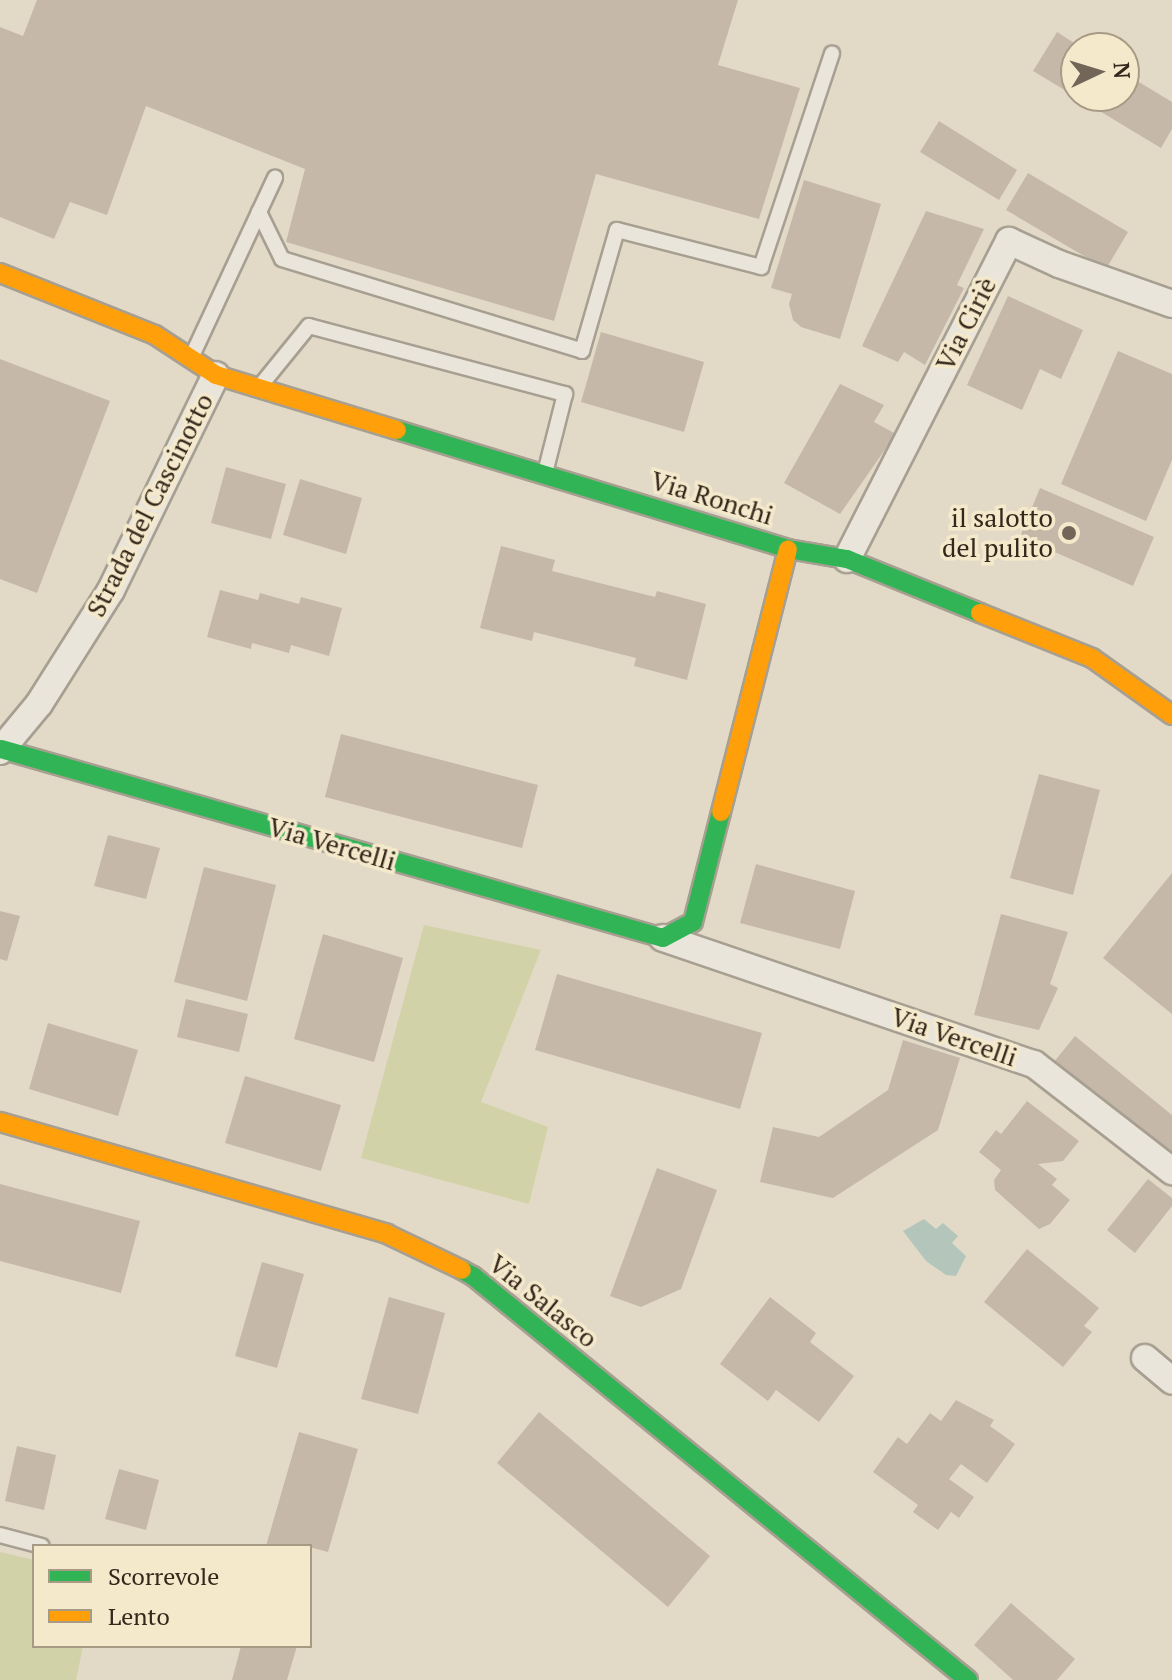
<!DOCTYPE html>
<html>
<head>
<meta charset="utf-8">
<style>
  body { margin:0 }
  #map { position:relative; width:1172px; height:1680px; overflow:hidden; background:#e2dac7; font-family:"PT Serif",serif }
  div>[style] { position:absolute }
  .green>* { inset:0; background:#d2d2a9 }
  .water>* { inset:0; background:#b4c6bb }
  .building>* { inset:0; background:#c6b8a8 }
  .roads { filter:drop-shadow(2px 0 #a79f91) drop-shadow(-2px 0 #a79f91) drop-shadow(0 2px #a79f91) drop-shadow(0 -2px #a79f91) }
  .lane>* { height:14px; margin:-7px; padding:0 7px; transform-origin:7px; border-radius:7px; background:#eae5da }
  .street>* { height:26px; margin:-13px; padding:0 13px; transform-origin:13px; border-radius:13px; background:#eae5da }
  .fast>* { height:18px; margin:-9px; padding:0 9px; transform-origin:9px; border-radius:9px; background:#30b455 }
  .slow>* { height:18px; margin:-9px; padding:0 9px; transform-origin:9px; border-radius:9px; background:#ff9f0a }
  .dots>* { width:22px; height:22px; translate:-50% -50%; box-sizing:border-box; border:4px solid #f5e9cc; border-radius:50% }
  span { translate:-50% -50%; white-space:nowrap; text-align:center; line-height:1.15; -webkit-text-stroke:7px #f5e9cc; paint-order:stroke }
  .street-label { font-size:26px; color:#34271b }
  .poi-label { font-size:26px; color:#34271b }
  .right { translate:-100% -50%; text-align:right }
  .legend { position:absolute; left:32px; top:1544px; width:280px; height:104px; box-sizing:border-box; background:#f5e9cc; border:2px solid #a89b85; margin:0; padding:10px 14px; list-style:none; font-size:24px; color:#34271b }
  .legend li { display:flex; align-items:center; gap:16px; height:40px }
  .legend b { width:40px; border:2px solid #a89b85 }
  .north { position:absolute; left:1060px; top:32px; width:80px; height:80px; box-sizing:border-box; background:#f5e9cc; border:2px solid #a89b85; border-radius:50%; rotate:86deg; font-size:22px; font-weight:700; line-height:32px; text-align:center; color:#34271b }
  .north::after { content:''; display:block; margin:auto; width:28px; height:36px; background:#716657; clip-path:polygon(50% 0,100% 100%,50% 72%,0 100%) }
</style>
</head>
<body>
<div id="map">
  <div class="green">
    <div style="clip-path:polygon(424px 925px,541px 950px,481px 1102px,548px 1127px,529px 1204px,361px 1158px)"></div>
    <div style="clip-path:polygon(0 1552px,34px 1560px,34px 1646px,83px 1646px,76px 1680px,0 1680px)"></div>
  </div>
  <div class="water">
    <div style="clip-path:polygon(924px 1219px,936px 1229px,943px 1223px,958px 1236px,952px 1243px,966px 1256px,956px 1276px,946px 1275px,926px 1261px,903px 1231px)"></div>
  </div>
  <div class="building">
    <div style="clip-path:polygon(37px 0,738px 0,718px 65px,800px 88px,759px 219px,596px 174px,554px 321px,286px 242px,305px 169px,146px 106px,107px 215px,70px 202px,54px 239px,0 217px,0 27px,23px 36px)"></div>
    <div style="clip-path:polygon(1057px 32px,1082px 48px,1076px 48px,1076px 96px,1124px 96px,1124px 73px,1172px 102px,1172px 129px,1161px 148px,1033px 71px)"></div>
    <div style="clip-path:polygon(939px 121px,1017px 170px,999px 200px,920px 152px)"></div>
    <div style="clip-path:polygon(1028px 173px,1128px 232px,1106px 269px,1006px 210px)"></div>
    <div style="clip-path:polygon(804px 180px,881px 204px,840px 339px,801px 327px,793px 320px,789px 304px,792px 294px,771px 288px)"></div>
    <div style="clip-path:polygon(926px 211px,984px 229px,957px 285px,964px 288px,925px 365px,904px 352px,898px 362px,862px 346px)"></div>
    <div style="clip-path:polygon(1008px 296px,1083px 330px,1061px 379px,1040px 369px,1022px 410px,967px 385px)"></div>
    <div style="clip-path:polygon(601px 332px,704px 362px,684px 432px,581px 402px)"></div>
    <div style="clip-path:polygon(1118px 351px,1172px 374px,1172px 460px,1146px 521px,1061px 484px)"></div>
    <div style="clip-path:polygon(0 359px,110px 401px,37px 593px,0 579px)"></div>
    <div style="clip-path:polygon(840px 384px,884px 405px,874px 422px,896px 434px,840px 514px,784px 483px)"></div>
    <div style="clip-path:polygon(226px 467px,286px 484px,271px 539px,211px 523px)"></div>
    <div style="clip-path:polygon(300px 479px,362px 498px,346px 554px,283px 535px)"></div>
    <div style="clip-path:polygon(1040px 488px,1154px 537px,1133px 586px,1020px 537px)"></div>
    <div style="clip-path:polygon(501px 546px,555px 560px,552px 571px,655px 597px,657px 591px,706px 604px,687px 680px,634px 666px,636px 658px,534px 632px,532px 641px,480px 628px)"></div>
    <div style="clip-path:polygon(220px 590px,258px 600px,260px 593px,299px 604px,301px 597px,342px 608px,329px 656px,291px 645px,289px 653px,252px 643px,251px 649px,207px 637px)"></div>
    <div style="clip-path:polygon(341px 734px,538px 785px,522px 848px,325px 797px)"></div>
    <div style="clip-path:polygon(1039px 774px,1100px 790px,1073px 895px,1010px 878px)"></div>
    <div style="clip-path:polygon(108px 835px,160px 848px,146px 899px,94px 886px)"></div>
    <div style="clip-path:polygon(756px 864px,855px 891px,840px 949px,740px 923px)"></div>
    <div style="clip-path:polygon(204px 867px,276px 885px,247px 1001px,174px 982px)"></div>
    <div style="clip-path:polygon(1172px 873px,1172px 1014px,1103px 958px)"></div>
    <div style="clip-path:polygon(0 911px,20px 916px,7px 961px,0 959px)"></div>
    <div style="clip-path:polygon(1001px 914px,1068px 932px,1050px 984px,1058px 988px,1039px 1030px,974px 1015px)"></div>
    <div style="clip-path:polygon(323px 934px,403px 958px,374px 1062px,294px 1039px)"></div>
    <div style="clip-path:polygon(557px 974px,762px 1033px,740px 1109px,535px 1050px)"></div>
    <div style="clip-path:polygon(186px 999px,248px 1014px,239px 1052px,177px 1037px)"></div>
    <div style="clip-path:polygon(48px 1023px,138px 1050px,118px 1116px,29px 1089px)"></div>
    <div style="clip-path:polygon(1075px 1036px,1172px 1115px,1172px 1169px,1049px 1068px)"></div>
    <div style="clip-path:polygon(903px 1040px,960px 1058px,938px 1130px,833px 1198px,760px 1182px,773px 1127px,819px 1137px,888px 1090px)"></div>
    <div style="clip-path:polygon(245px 1076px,341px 1105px,321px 1171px,225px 1143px)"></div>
    <div style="clip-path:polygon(1027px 1101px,1079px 1141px,1063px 1161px,1038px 1164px,1057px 1179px,1052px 1185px,1070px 1200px,1050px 1224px,1039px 1229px,995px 1190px,994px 1180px,1001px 1170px,979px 1152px,996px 1130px,1001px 1134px)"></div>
    <div style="clip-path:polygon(657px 1168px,717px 1190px,681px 1289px,641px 1307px,610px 1296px)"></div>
    <div style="clip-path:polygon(1148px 1179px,1172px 1198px,1172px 1206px,1135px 1253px,1107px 1230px)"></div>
    <div style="clip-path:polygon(0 1184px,140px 1221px,121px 1293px,0 1261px)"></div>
    <div style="clip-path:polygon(1027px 1249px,1099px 1308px,1084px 1326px,1092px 1332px,1063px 1367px,984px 1302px)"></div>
    <div style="clip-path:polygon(262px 1262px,304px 1274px,277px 1368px,235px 1356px)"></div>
    <div style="clip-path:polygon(389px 1297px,445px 1313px,418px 1414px,361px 1399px)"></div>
    <div style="clip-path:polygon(770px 1297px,816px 1333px,810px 1342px,854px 1376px,819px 1422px,776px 1390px,768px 1401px,720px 1364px)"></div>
    <div style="clip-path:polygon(956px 1400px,994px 1420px,990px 1426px,1015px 1444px,987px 1483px,961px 1464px,949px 1479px,974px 1497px,959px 1518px,951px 1512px,938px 1530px,913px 1512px,918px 1505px,873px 1472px,898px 1437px,907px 1444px,930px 1413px,941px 1421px)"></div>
    <div style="clip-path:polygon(539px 1412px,710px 1556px,668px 1607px,497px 1463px)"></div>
    <div style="clip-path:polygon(299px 1432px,358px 1449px,328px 1552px,298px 1544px,266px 1546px)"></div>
    <div style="clip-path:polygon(17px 1446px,56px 1455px,44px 1510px,5px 1501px)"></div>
    <div style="clip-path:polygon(119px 1469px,159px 1480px,146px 1530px,105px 1519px)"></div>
    <div style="clip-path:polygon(1011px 1603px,1075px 1659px,1057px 1680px,1013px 1680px,974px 1645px)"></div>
    <div style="clip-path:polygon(241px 1646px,297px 1646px,287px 1680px,232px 1680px)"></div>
  </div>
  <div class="roads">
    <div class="lane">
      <div style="left:259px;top:212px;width:52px;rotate:63.9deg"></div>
      <div style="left:282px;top:259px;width:314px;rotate:17deg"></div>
      <div style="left:582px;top:351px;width:126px;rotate:-73.9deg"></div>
      <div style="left:617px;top:230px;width:149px;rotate:14.4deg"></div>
      <div style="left:761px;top:267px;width:225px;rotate:-71.6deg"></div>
      <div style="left:191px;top:358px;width:199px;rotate:-65deg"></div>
      <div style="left:261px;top:385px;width:76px;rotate:-50.9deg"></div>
      <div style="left:309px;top:326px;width:265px;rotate:14.9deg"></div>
      <div style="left:565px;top:394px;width:81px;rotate:104.2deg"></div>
      <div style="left:0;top:1535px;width:43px;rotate:14.7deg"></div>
    </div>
    <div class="street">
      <div style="left:847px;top:559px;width:357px;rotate:-63deg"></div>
      <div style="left:1009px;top:241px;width:55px;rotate:24.7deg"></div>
      <div style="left:1059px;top:264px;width:120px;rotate:19.5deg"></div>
      <div style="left:0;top:751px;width:61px;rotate:-50.3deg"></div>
      <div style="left:39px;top:704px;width:135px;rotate:-57.7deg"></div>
      <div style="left:111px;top:590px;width:239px;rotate:-64deg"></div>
      <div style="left:663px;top:938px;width:392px;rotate:18.8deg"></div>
      <div style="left:1034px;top:1064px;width:175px;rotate:37.8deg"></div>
      <div style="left:1145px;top:1358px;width:35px;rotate:40deg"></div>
    </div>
    <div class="fast">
      <div style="left:397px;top:430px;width:409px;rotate:16.9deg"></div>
      <div style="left:788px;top:549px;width:60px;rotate:9.6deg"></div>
      <div style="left:847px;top:559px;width:144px;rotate:22.1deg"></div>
      <div style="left:1px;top:749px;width:688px;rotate:15.93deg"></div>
      <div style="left:663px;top:938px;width:34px;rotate:-28deg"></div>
      <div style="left:693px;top:922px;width:114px;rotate:-75.7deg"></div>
      <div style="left:462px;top:1270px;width:13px;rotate:29deg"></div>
      <div style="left:473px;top:1276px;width:639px;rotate:39.22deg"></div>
    </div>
    <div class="slow">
      <div style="left:0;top:273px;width:167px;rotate:21.8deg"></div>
      <div style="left:155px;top:335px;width:73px;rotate:33.3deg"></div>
      <div style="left:216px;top:375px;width:189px;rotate:16.9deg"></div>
      <div style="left:980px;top:613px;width:121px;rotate:21.9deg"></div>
      <div style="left:1092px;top:658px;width:98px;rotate:35.5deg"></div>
      <div style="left:721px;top:812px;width:271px;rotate:-75.7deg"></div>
      <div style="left:0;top:1122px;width:403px;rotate:16.1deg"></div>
      <div style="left:387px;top:1234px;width:83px;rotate:25.6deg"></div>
    </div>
  </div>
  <div class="dots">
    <div style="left:1069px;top:533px;background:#716657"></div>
  </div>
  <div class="street-label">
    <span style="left:966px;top:324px;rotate:-63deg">Via Ciriè</span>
    <span style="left:712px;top:498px;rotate:17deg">Via Ronchi</span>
    <span style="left:150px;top:505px;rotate:-63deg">Strada del Cascinotto</span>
    <span style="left:332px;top:844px;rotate:16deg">Via Vercelli</span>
    <span style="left:954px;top:1037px;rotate:19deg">Via Vercelli</span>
    <span style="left:543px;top:1301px;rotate:39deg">Via Salasco</span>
  </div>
  <div class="poi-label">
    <span class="right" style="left:1053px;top:533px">il salotto<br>del pulito</span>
  </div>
  <ul class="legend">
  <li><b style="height:10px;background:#30b455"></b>Scorrevole</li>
  <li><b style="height:10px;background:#ff9f0a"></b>Lento</li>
  </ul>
  <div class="north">N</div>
</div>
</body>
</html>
